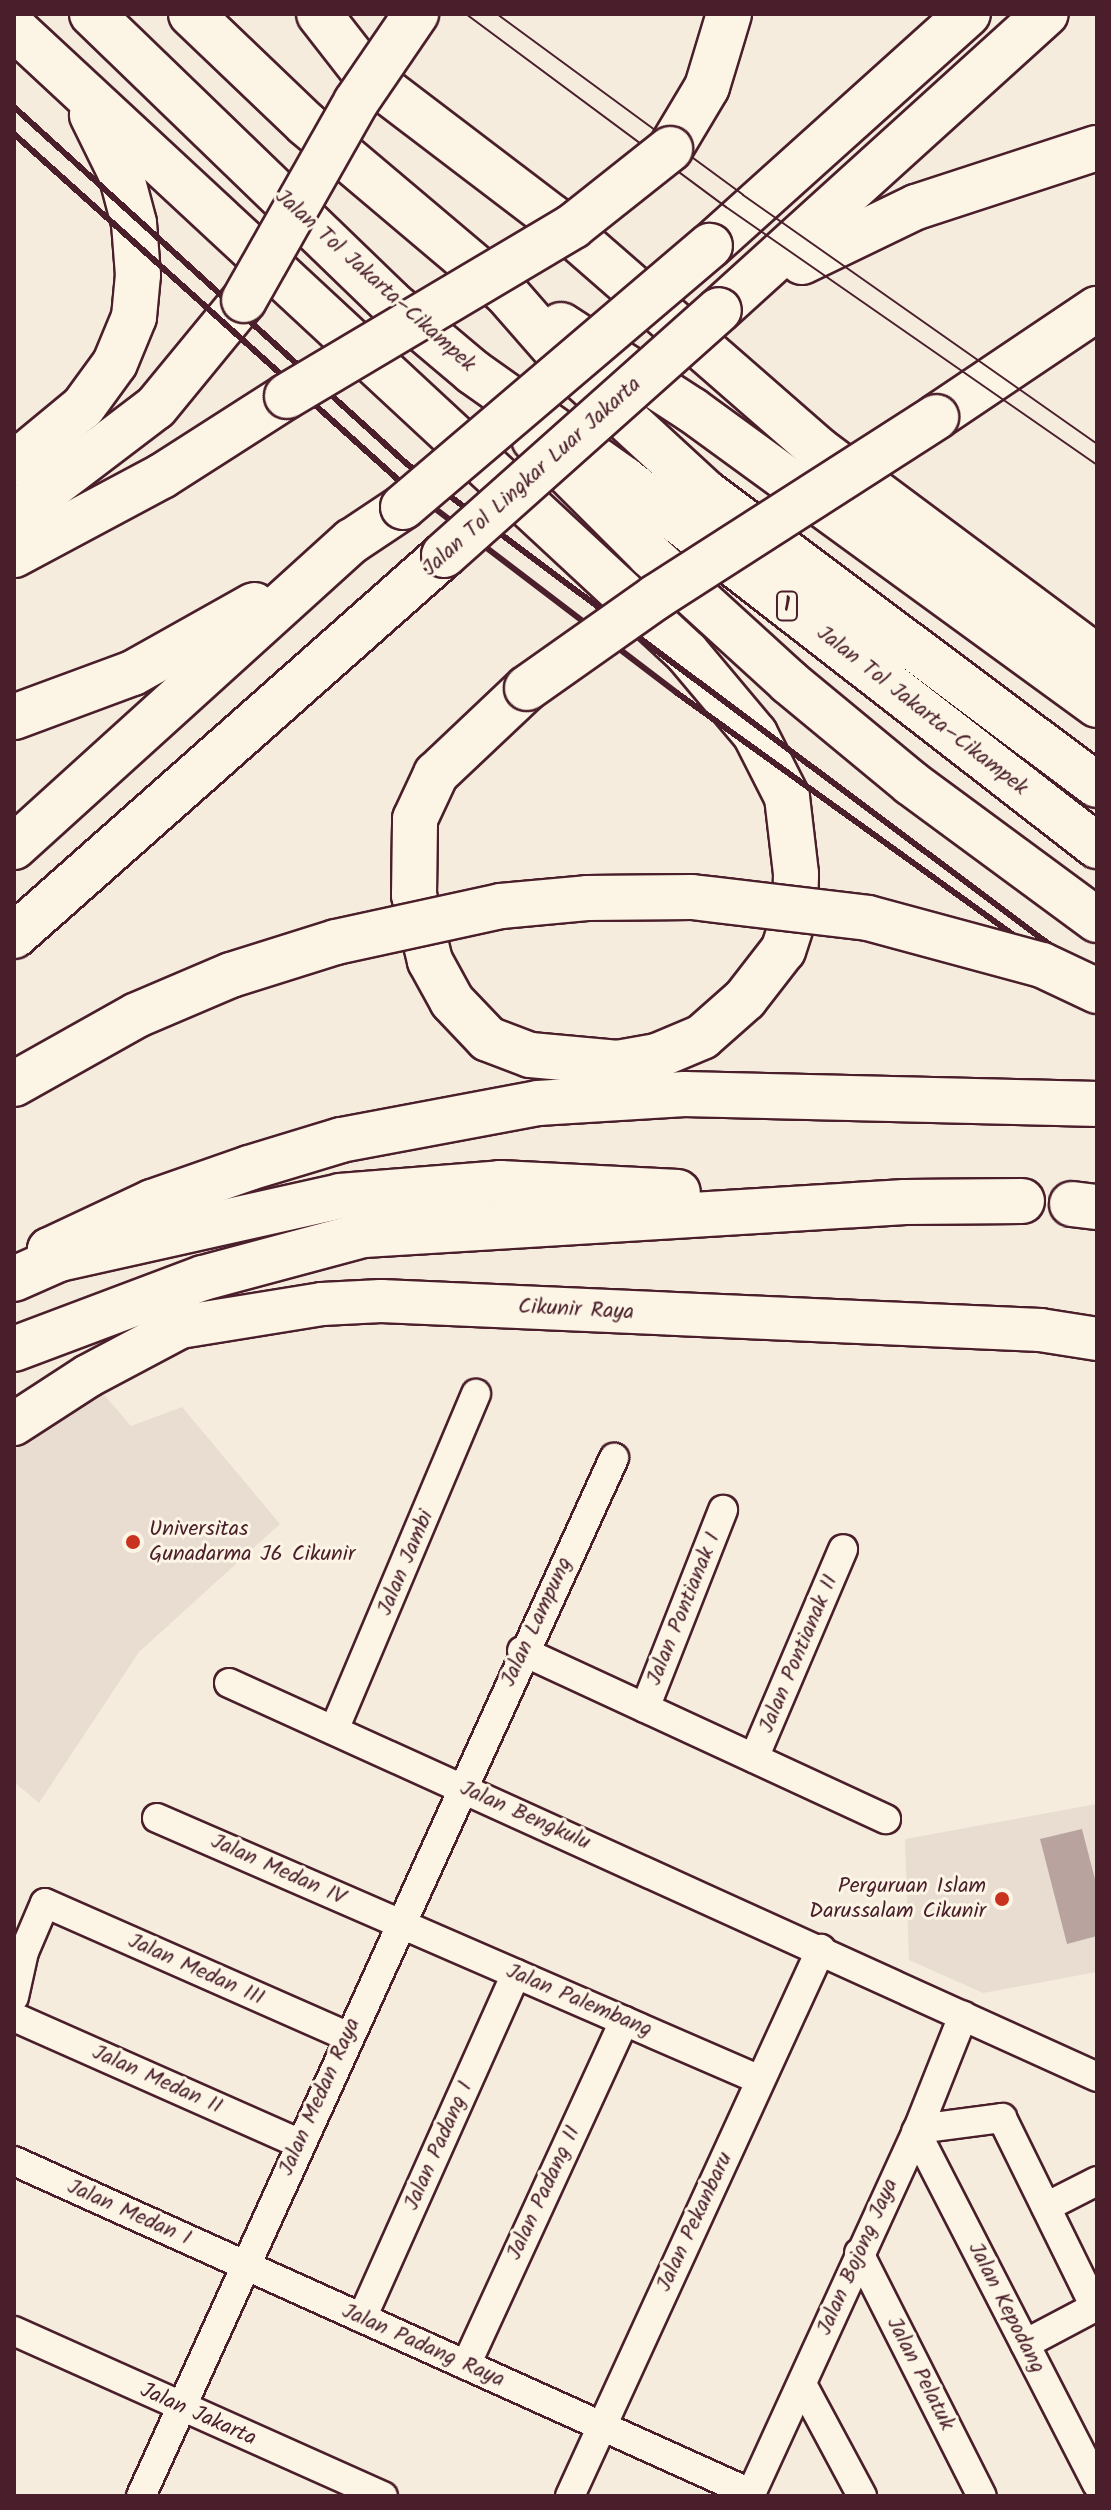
<!DOCTYPE html>
<html>
<head>
<meta charset="utf-8">
<style>
  body { margin:0 }
  #map { position:relative; width:1111px; height:2510px; overflow:hidden; background:#f5ecde; font-family:Kalam,sans-serif }
  div>[style] { position:absolute }
  .built>* { inset:0; background:#e8ddd0 }
  .water>* { inset:0; background:#b8a39e }
  .roads { filter:drop-shadow(2px 0 #4a1f2b) drop-shadow(-2px 0 #4a1f2b) drop-shadow(0 2px #4a1f2b) drop-shadow(0 -2px #4a1f2b) }
  .street>* { height:28px; margin:-14px; padding:0 14px; transform-origin:14px; border-radius:14px; background:#fcf5e5 }
  .secondary>* { height:42px; margin:-21px; padding:0 21px; transform-origin:21px; border-radius:21px; background:#fcf5e5 }
  .highway>* { height:44px; margin:-22px; padding:0 22px; transform-origin:22px; border-radius:22px; background:#fcf5e5 }
  .tram>* { height:2px; margin:-1px; padding:0 1px; transform-origin:1px; border-radius:1px; background:#4a1f2b }
  .rail>* { height:6px; margin:-3px; padding:0 3px; transform-origin:3px; border-radius:3px; background:#4a1f2b }
  .bridges { filter:drop-shadow(2px 0 #4a1f2b) drop-shadow(-2px 0 #4a1f2b) drop-shadow(0 2px #4a1f2b) drop-shadow(0 -2px #4a1f2b) }
  .highway-bridge>* { height:44px; margin:-22px; padding:0 22px; transform-origin:22px; border-radius:22px; background:#fcf5e5 }
  .dots>* { width:22px; height:22px; translate:-50% -50%; box-sizing:border-box; border:4px solid #fcf5e5; border-radius:50% }
  span { translate:-50% -50%; white-space:nowrap; text-align:center; line-height:1.15; -webkit-text-stroke:6px #fcf5e5; paint-order:stroke }
  .shield-label span { padding:2px 6px; background:#fcf5e5; border:2px solid; border-radius:6px; -webkit-text-stroke-width:0 }
  .shield-label { font-size:20px; color:#4a1f2b; font-weight:700 }
  .street-label { font-size:22px; color:#4a1f2b }
  .poi-label { font-size:22px; color:#4a1f2b }
  .left { translate:0 -50%; text-align:left }
  .right { translate:-100% -50%; text-align:right }
  .frame { position:absolute; inset:0; border:16px solid #4a1f2b; pointer-events:none }
</style>
</head>
<body>
<div id="map">
  <div class="built">
    <div style="clip-path:polygon(88px 1376px,131px 1426px,182px 1407px,280px 1524px,139px 1652px,39px 1803px,14px 1782px,14px 1412px)"></div>
    <div style="clip-path:polygon(1097px 1804px,1097px 1972px,983px 1993px,909px 1960px,905px 1839px)"></div>
  </div>
  <div class="water">
    <div style="clip-path:polygon(1082px 1829px,1097px 1887px,1097px 1936px,1067px 1944px,1040px 1839px)"></div>
  </div>
  <div class="roads">
    <div class="street">
      <div style="left:522px;top:1651px;width:401px;rotate:24.8deg"></div>
      <div style="left:229px;top:1683px;width:953px;rotate:24.41deg"></div>
      <div style="left:645px;top:1708px;width:213px;rotate:-68.5deg"></div>
      <div style="left:334px;top:1730px;width:365px;rotate:-67.1deg"></div>
      <div style="left:754px;top:1758px;width:227px;rotate:-66.9deg"></div>
      <div style="left:157px;top:1818px;width:657px;rotate:23.48deg"></div>
      <div style="left:14px;top:1997px;width:46px;rotate:-77.5deg"></div>
      <div style="left:24px;top:1952px;width:53px;rotate:-66.8deg"></div>
      <div style="left:45px;top:1903px;width:330px;rotate:23.8deg"></div>
      <div style="left:14px;top:2017px;width:312px;rotate:23.9deg"></div>
      <div style="left:918px;top:2129px;width:85px;rotate:-7.5deg"></div>
      <div style="left:1002px;top:2118px;width:211px;rotate:63.8deg"></div>
      <div style="left:916px;top:2132px;width:396px;rotate:62.8deg"></div>
      <div style="left:14px;top:2161px;width:807px;rotate:24.28deg"></div>
      <div style="left:1046px;top:2207px;width:57px;rotate:-27deg"></div>
      <div style="left:859px;top:2253px;width:272px;rotate:63.2deg"></div>
      <div style="left:362px;top:2318px;width:377px;rotate:-65.9deg"></div>
      <div style="left:14px;top:2331px;width:404px;rotate:24.1deg"></div>
      <div style="left:1025px;top:2344px;width:81px;rotate:-27.8deg"></div>
      <div style="left:466px;top:2365px;width:379px;rotate:-65.3deg"></div>
      <div style="left:802px;top:2384px;width:127px;rotate:61.8deg"></div>
      <div style="left:141px;top:2496px;width:1141px;rotate:-65.5deg"></div>
      <div style="left:570px;top:2496px;width:602px;rotate:-65.35deg"></div>
      <div style="left:750px;top:2496px;width:404px;rotate:-65.4deg"></div>
      <div style="left:918px;top:2129px;width:122px;rotate:-68.3deg"></div>
    </div>
    <div class="secondary">
      <div style="left:14px;top:1424px;width:88px;rotate:-33deg"></div>
      <div style="left:88px;top:1376px;width:104px;rotate:-28deg"></div>
      <div style="left:180px;top:1327px;width:144px;rotate:-9.2deg"></div>
      <div style="left:322px;top:1304px;width:59px;rotate:-2.9deg"></div>
      <div style="left:381px;top:1301px;width:660px;rotate:2.52deg"></div>
      <div style="left:1040px;top:1330px;width:58px;rotate:9deg"></div>
    </div>
    <div class="highway">
      <div style="left:92px;top:14px;width:414px;rotate:44deg"></div>
      <div style="left:390px;top:302px;width:109px;rotate:40.1deg"></div>
      <div style="left:473px;top:372px;width:185px;rotate:35.3deg"></div>
      <div style="left:624px;top:479px;width:599px;rotate:37.81deg"></div>
      <div style="left:191px;top:14px;width:159px;rotate:43.7deg"></div>
      <div style="left:306px;top:124px;width:263px;rotate:40.2deg"></div>
      <div style="left:507px;top:294px;width:103px;rotate:48.9deg"></div>
      <div style="left:575px;top:372px;width:177px;rotate:42.7deg"></div>
      <div style="left:705px;top:492px;width:489px;rotate:36.8deg"></div>
      <div style="left:319px;top:14px;width:80px;rotate:52.1deg"></div>
      <div style="left:368px;top:77px;width:231px;rotate:37.3deg"></div>
      <div style="left:552px;top:217px;width:354px;rotate:41.1deg"></div>
      <div style="left:819px;top:450px;width:347px;rotate:36.7deg"></div>
      <div style="left:14px;top:28px;width:918px;rotate:42.88deg"></div>
      <div style="left:687px;top:653px;width:106px;rotate:50deg"></div>
      <div style="left:755px;top:734px;width:71px;rotate:63.1deg"></div>
      <div style="left:787px;top:797px;width:78px;rotate:83.3deg"></div>
      <div style="left:796px;top:874px;width:40px;rotate:91.4deg"></div>
      <div style="left:795px;top:914px;width:38px;rotate:108deg"></div>
      <div style="left:783px;top:950px;width:62px;rotate:127.8deg"></div>
      <div style="left:745px;top:999px;width:57px;rotate:138.5deg"></div>
      <div style="left:702px;top:1037px;width:49px;rotate:157.1deg"></div>
      <div style="left:657px;top:1056px;width:40px;rotate:170deg"></div>
      <div style="left:618px;top:1063px;width:88px;rotate:-174.8deg"></div>
      <div style="left:530px;top:1055px;width:45px;rotate:-159.1deg"></div>
      <div style="left:488px;top:1039px;width:52px;rotate:-133.5deg"></div>
      <div style="left:452px;top:1001px;width:46px;rotate:-118.8deg"></div>
      <div style="left:430px;top:961px;width:68px;rotate:-103.6deg"></div>
      <div style="left:414px;top:895px;width:76px;rotate:-89.2deg"></div>
      <div style="left:415px;top:819px;width:50px;rotate:-65deg"></div>
      <div style="left:436px;top:774px;width:125px;rotate:-43.4deg"></div>
      <div style="left:670px;top:149px;width:72px;rotate:-59.2deg"></div>
      <div style="left:707px;top:87px;width:76px;rotate:-73.2deg"></div>
      <div style="left:710px;top:246px;width:347px;rotate:-42deg"></div>
      <div style="left:802px;top:262px;width:127px;rotate:-25.8deg"></div>
      <div style="left:916px;top:207px;width:190px;rotate:-18.1deg"></div>
      <div style="left:719px;top:310px;width:441px;rotate:-42.2deg"></div>
      <div style="left:561px;top:325px;width:156px;rotate:33deg"></div>
      <div style="left:692px;top:410px;width:501px;rotate:36.07deg"></div>
      <div style="left:936px;top:417px;width:194px;rotate:-33.9deg"></div>
      <div style="left:534px;top:439px;width:164px;rotate:45deg"></div>
      <div style="left:650px;top:555px;width:188px;rotate:42.4deg"></div>
      <div style="left:789px;top:682px;width:158px;rotate:39.6deg"></div>
      <div style="left:911px;top:783px;width:231px;rotate:36.4deg"></div>
      <div style="left:14px;top:464px;width:89px;rotate:-39.6deg"></div>
      <div style="left:83px;top:407px;width:54px;rotate:-54deg"></div>
      <div style="left:115px;top:363px;width:50px;rotate:-67.6deg"></div>
      <div style="left:134px;top:317px;width:42px;rotate:-84.6deg"></div>
      <div style="left:138px;top:275px;width:52px;rotate:-94.4deg"></div>
      <div style="left:134px;top:223px;width:51px;rotate:-104.9deg"></div>
      <div style="left:121px;top:174px;width:66px;rotate:-116.2deg"></div>
      <div style="left:14px;top:515px;width:178px;rotate:-37.3deg"></div>
      <div style="left:156px;top:407px;width:139px;rotate:-50.6deg"></div>
      <div style="left:14px;top:555px;width:168px;rotate:-28.1deg"></div>
      <div style="left:162px;top:476px;width:148px;rotate:-32.6deg"></div>
      <div style="left:14px;top:717px;width:127px;rotate:-20.3deg"></div>
      <div style="left:133px;top:673px;width:139px;rotate:-29.3deg"></div>
      <div style="left:14px;top:847px;width:456px;rotate:-42.2deg"></div>
      <div style="left:352px;top:541px;width:61px;rotate:-33.7deg"></div>
      <div style="left:14px;top:936px;width:575px;rotate:-41.54deg"></div>
      <div style="left:1072px;top:1204px;width:25px;rotate:7deg"></div>
      <div style="left:59px;top:1259px;width:13px;rotate:-135deg"></div>
      <div style="left:50px;top:1250px;width:113px;rotate:-25.2deg"></div>
      <div style="left:152px;top:1202px;width:103px;rotate:-19.3deg"></div>
      <div style="left:249px;top:1168px;width:96px;rotate:-16.9deg"></div>
      <div style="left:341px;top:1140px;width:200px;rotate:-10.6deg"></div>
      <div style="left:538px;top:1103px;width:147px;rotate:-3.5deg"></div>
      <div style="left:685px;top:1094px;width:412px;rotate:1.4deg"></div>
      <div style="left:14px;top:1279px;width:49px;rotate:-24deg"></div>
      <div style="left:59px;top:1259px;width:288px;rotate:-12.6deg"></div>
      <div style="left:340px;top:1196px;width:161px;rotate:-4.6deg"></div>
      <div style="left:500px;top:1183px;width:178px;rotate:2.9deg"></div>
      <div style="left:14px;top:1349px;width:202px;rotate:-20.6deg"></div>
      <div style="left:203px;top:1278px;width:167px;rotate:-15deg"></div>
      <div style="left:364px;top:1235px;width:542px;rotate:-3.49deg"></div>
      <div style="left:905px;top:1202px;width:117px;rotate:-0.5deg"></div>
    </div>
  </div>
  <div class="tram">
    <div style="left:466px;top:14px;width:324px;rotate:36.6deg"></div>
    <div style="left:726px;top:207px;width:452px;rotate:34.8deg"></div>
    <div style="left:497px;top:14px;width:305px;rotate:36.3deg"></div>
    <div style="left:743px;top:195px;width:433px;rotate:35.1deg"></div>
  </div>
  <div class="rail">
    <div style="left:14px;top:107px;width:531px;rotate:42.25deg"></div>
    <div style="left:407px;top:464px;width:862px;rotate:36.79deg"></div>
    <div style="left:14px;top:134px;width:525px;rotate:41.99deg"></div>
    <div style="left:404px;top:485px;width:343px;rotate:37.3deg"></div>
    <div style="left:677px;top:693px;width:517px;rotate:35.72deg"></div>
  </div>
  <div class="bridges">
    <div class="highway-bridge">
      <div style="left:244px;top:300px;width:227px;rotate:-60.5deg"></div>
      <div style="left:356px;top:102px;width:107px;rotate:-55.7deg"></div>
      <div style="left:287px;top:396px;width:333px;rotate:-30.7deg"></div>
      <div style="left:573px;top:226px;width:124px;rotate:-38.4deg"></div>
      <div style="left:403px;top:507px;width:403px;rotate:-40.4deg"></div>
      <div style="left:444px;top:555px;width:368px;rotate:-41.7deg"></div>
      <div style="left:527px;top:688px;width:158px;rotate:-35.2deg"></div>
      <div style="left:656px;top:597px;width:333px;rotate:-32.7deg"></div>
      <div style="left:14px;top:1084px;width:141px;rotate:-29.3deg"></div>
      <div style="left:137px;top:1015px;width:102px;rotate:-23.1deg"></div>
      <div style="left:231px;top:975px;width:110px;rotate:-17.4deg"></div>
      <div style="left:336px;top:942px;width:169px;rotate:-12.3deg"></div>
      <div style="left:501px;top:906px;width:86px;rotate:-5.3deg"></div>
      <div style="left:587px;top:898px;width:105px;rotate:-0.5deg"></div>
      <div style="left:692px;top:897px;width:177px;rotate:6.8deg"></div>
      <div style="left:868px;top:918px;width:180px;rotate:15.1deg"></div>
      <div style="left:1042px;top:965px;width:61px;rotate:25.3deg"></div>
    </div>
  </div>
  <div class="dots">
    <div style="left:133px;top:1542px;background:#c8321e"></div>
    <div style="left:1002px;top:1899px;background:#c8321e"></div>
  </div>
  <div class="shield-label">
    <span style="left:787px;top:606px">1</span>
  </div>
  <div class="street-label">
    <span style="left:375px;top:281px;rotate:42deg">Jalan Tol Jakarta–Cikampek</span>
    <span style="left:532px;top:477px;rotate:-42deg">Jalan Tol Lingkar Luar Jakarta</span>
    <span style="left:922px;top:711px;rotate:38deg">Jalan Tol Jakarta–Cikampek</span>
    <span style="left:576px;top:1310px;rotate:3deg">Cikunir Raya</span>
    <span style="left:406px;top:1563px;rotate:-67deg">Jalan Jambi</span>
    <span style="left:684px;top:1609px;rotate:-68deg">Jalan Pontianak I</span>
    <span style="left:537px;top:1622px;rotate:-65deg">Jalan Lampung</span>
    <span style="left:799px;top:1654px;rotate:-67deg">Jalan Pontianak II</span>
    <span style="left:525px;top:1816px;rotate:24deg">Jalan Bengkulu</span>
    <span style="left:278px;top:1870px;rotate:24deg">Jalan Medan IV</span>
    <span style="left:196px;top:1970px;rotate:24deg">Jalan Medan III</span>
    <span style="left:579px;top:2001px;rotate:23deg">Jalan Palembang</span>
    <span style="left:157px;top:2080px;rotate:24deg">Jalan Medan II</span>
    <span style="left:320px;top:2097px;rotate:-66deg">Jalan Medan Raya</span>
    <span style="left:439px;top:2146px;rotate:-66deg">Jalan Padang I</span>
    <span style="left:544px;top:2193px;rotate:-65deg">Jalan Padang II</span>
    <span style="left:129px;top:2213px;rotate:24deg">Jalan Medan I</span>
    <span style="left:695px;top:2222px;rotate:-65deg">Jalan Pekanbaru</span>
    <span style="left:858px;top:2257px;rotate:-66deg">Jalan Bojong Jaya</span>
    <span style="left:1006px;top:2308px;rotate:63deg">Jalan Kepodang</span>
    <span style="left:423px;top:2346px;rotate:24deg">Jalan Padang Raya</span>
    <span style="left:920px;top:2374px;rotate:63deg">Jalan Pelatuk</span>
    <span style="left:198px;top:2415px;rotate:24deg">Jalan Jakarta</span>
  </div>
  <div class="poi-label">
    <span class="left" style="left:149px;top:1542px">Universitas<br>Gunadarma J6 Cikunir</span>
    <span class="right" style="left:986px;top:1899px">Perguruan Islam<br>Darussalam Cikunir</span>
  </div>
  <div class="frame"></div>
</div>
</body>
</html>
